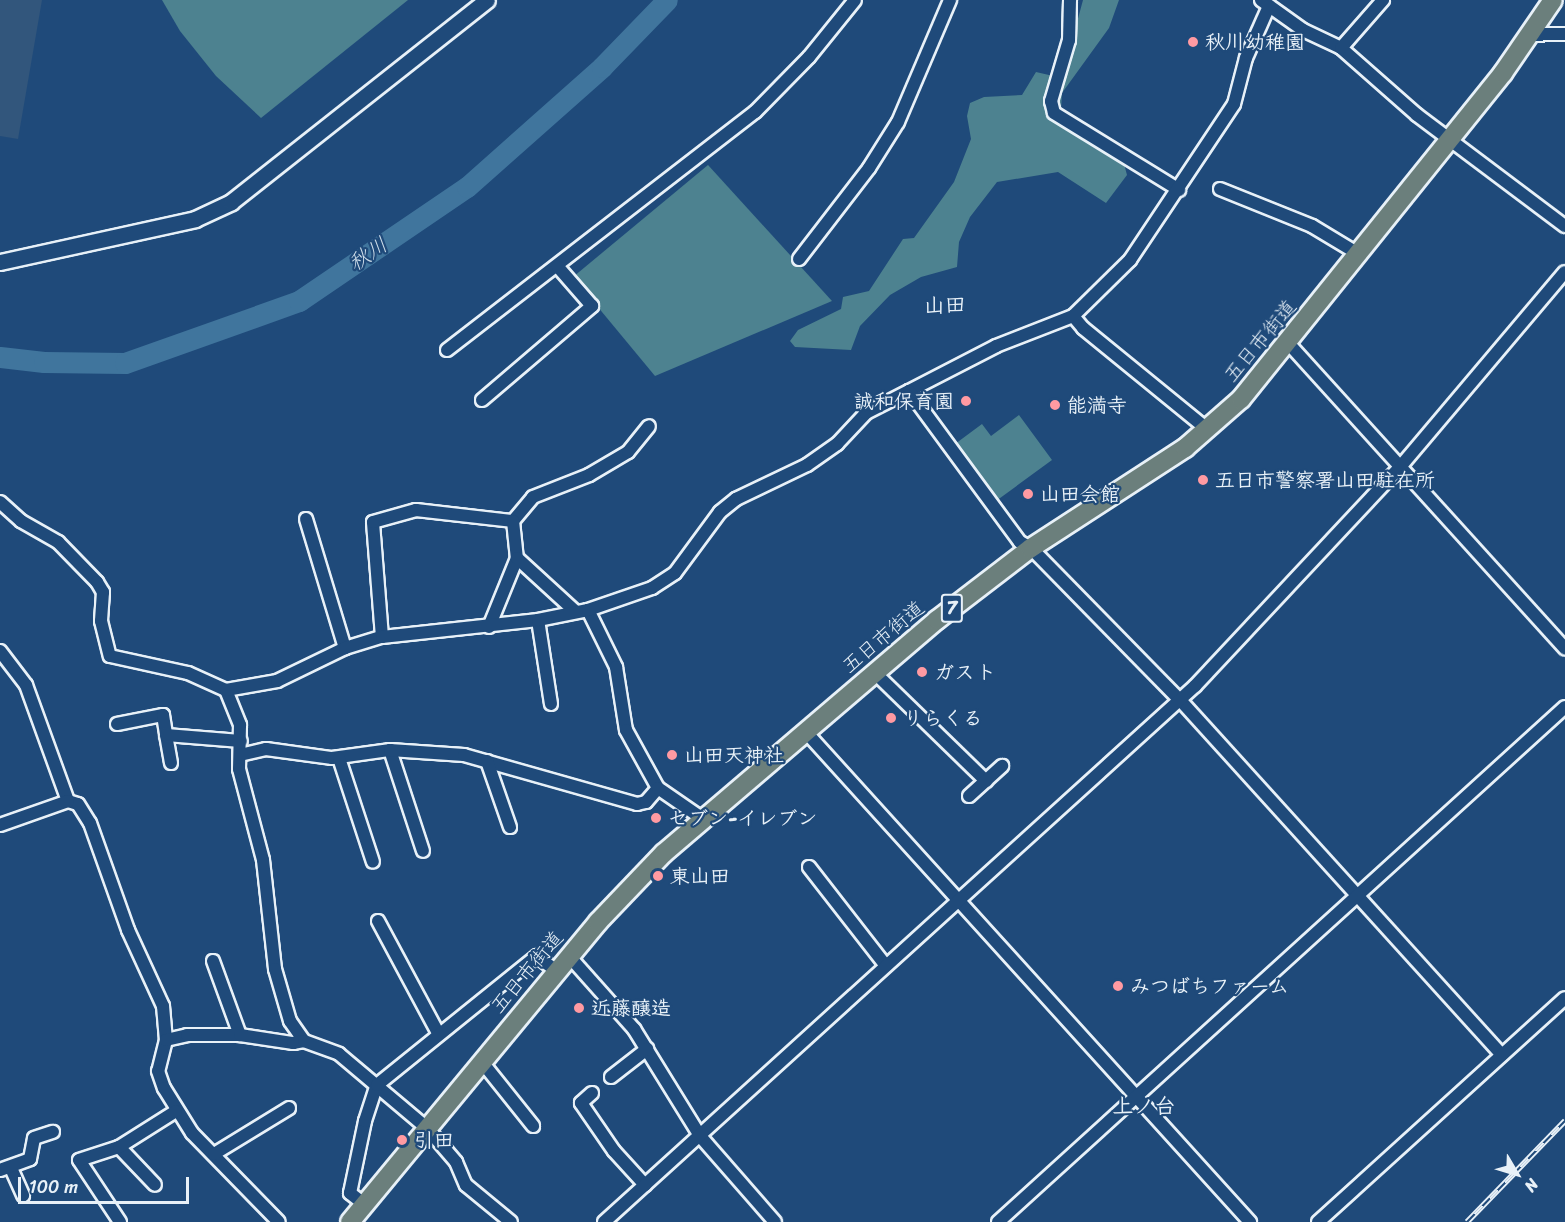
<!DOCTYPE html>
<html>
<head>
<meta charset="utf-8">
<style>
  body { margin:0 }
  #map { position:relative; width:1565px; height:1222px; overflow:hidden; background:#1f4a7a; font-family:Sriracha,"Klee One",sans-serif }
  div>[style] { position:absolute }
  .built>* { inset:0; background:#32567c }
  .green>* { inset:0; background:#4d8290 }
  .river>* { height:21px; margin:-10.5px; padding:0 10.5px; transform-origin:10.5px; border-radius:10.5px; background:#40759d }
  .roads { filter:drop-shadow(2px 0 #e8f1f8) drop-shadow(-2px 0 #e8f1f8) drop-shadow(0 2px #e8f1f8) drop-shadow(0 -2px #e8f1f8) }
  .minor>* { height:12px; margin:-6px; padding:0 6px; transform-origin:6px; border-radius:6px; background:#1f4a7a }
  .tertiary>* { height:15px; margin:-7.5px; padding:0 7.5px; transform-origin:7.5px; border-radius:7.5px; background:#1f4a7a }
  .primary>* { height:18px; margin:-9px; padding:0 9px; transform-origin:9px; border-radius:9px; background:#6b7f7c }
  .rail>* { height:6px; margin-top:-3px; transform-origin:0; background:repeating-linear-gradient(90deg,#1f4a7a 0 11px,#e8f1f8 0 22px); box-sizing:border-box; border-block:2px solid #e8f1f8 }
  .dots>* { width:16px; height:16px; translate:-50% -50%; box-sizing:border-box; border:3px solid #1f4a7a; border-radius:50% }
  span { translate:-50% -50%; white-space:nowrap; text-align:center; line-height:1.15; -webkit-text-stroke:4.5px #1f4a7a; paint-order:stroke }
  .shield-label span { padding:2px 4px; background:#1f4a7a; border:2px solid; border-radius:4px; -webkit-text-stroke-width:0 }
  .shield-label { font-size:18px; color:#e8f1f8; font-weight:700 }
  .poi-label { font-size:20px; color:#e8f1f8; font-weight:700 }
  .left { translate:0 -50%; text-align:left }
  .right { translate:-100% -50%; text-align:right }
  .street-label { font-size:20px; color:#e8f1f8 }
  .water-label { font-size:21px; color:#cfdeea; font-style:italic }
  .neighbourhood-label { font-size:21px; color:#e8f1f8; font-weight:700 }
  .north { position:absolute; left:1487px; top:1144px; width:60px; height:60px; -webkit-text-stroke:4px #1f4a7a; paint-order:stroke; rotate:128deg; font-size:16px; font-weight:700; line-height:24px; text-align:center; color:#e8f1f8 }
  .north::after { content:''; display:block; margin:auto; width:21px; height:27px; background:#e8f1f8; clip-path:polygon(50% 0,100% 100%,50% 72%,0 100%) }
  .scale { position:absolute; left:18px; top:1177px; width:171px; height:27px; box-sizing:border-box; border:3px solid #e8f1f8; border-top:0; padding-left:8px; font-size:18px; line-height:21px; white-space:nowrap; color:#e8f1f8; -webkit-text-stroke:4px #1f4a7a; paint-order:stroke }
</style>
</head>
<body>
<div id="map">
  <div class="built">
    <div style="clip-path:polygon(0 0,42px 0,18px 139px,0 136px)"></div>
  </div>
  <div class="green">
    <div style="clip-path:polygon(162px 0,408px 0,261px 118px,216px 76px,180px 31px)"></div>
    <div style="clip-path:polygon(1083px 0,1119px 0,1109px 28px,1062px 93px,1061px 111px,1123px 160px,1127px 175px,1106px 203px,1058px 172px,997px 182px,970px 217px,959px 242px,957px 267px,921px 277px,890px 295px,860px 326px,851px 350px,795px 347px,790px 341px,798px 330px,841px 309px,843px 297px,869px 291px,903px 239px,914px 238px,954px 182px,971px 139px,967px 116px,970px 103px,984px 97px,1022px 95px,1036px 72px,1062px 78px)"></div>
    <div style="clip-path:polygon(708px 165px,832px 301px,655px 376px,573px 277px)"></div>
    <div style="clip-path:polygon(1019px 415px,1052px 460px,996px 501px,955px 444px,982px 424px,991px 436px)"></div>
  </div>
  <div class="river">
    <div style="left:0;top:357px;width:44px;rotate:6.5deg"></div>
    <div style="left:44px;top:362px;width:81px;rotate:0.7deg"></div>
    <div style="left:125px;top:363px;width:185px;rotate:-19.6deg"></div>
    <div style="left:299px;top:301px;width:203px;rotate:-34.2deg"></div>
    <div style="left:467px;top:187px;width:181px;rotate:-41.6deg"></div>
    <div style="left:602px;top:67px;width:93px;rotate:-45.9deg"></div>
  </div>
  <div class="roads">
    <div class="minor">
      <div style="left:1070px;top:0;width:40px;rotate:91.4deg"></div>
      <div style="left:1069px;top:40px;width:64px;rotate:106.4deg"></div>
      <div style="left:1051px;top:101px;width:12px;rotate:76deg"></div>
      <div style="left:1054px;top:113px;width:147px;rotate:31.6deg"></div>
      <div style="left:1261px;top:0;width:52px;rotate:35.5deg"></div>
      <div style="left:1303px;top:30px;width:42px;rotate:25.3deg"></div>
      <div style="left:1341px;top:48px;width:101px;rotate:41.4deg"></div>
      <div style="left:1417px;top:115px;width:185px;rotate:36.9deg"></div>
      <div style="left:1529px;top:35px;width:36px;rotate:-2deg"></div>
      <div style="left:1341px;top:48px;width:64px;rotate:-48.8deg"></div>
      <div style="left:1220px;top:189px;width:99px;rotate:21.9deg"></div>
      <div style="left:1312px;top:226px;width:56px;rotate:31.1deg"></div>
      <div style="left:799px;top:259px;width:115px;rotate:-52.4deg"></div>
      <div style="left:869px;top:168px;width:54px;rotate:-57.8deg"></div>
      <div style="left:898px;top:122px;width:133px;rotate:-66.9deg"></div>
      <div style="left:1073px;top:316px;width:16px;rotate:50deg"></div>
      <div style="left:1083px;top:328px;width:161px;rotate:39.2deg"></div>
      <div style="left:1289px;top:344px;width:411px;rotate:47.8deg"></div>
      <div style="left:447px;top:350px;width:389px;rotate:-37.7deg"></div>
      <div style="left:755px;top:112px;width:77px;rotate:-45.5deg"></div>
      <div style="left:809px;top:57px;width:73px;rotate:-51.1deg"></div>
      <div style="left:909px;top:391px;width:98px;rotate:-27.3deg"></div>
      <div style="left:996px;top:346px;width:83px;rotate:-21.3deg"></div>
      <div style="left:1073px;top:316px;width:80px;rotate:-44.5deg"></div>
      <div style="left:1130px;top:260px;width:187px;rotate:-56.3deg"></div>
      <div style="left:1234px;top:104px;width:48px;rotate:-75.4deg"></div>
      <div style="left:1246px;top:58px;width:57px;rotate:-66.1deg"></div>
      <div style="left:482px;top:400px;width:145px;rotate:-40.5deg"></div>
      <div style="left:592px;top:306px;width:52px;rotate:-131.1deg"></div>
      <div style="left:0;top:502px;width:28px;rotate:42deg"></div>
      <div style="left:21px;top:521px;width:43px;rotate:29.6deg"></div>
      <div style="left:58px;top:542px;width:56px;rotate:45.7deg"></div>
      <div style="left:97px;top:582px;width:12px;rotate:59deg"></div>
      <div style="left:103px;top:592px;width:29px;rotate:94deg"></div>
      <div style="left:101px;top:621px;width:36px;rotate:76deg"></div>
      <div style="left:110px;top:656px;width:80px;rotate:12.3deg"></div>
      <div style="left:188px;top:673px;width:42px;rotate:24.1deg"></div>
      <div style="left:226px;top:690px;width:38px;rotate:68deg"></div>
      <div style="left:240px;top:725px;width:44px;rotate:91.3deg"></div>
      <div style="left:239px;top:769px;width:94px;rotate:75.2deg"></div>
      <div style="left:263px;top:860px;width:110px;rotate:83.7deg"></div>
      <div style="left:275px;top:969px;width:54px;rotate:73.9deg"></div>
      <div style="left:290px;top:1021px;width:24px;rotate:55deg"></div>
      <div style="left:306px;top:519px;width:135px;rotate:73.2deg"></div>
      <div style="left:513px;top:521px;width:31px;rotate:-50deg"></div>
      <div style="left:533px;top:497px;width:60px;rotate:-21.4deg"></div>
      <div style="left:589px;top:475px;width:45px;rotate:-30.5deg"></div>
      <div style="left:628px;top:452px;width:33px;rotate:-51deg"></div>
      <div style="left:588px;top:610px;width:64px;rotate:63.8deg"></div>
      <div style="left:616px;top:667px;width:64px;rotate:81deg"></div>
      <div style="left:626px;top:730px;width:66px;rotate:61.1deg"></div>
      <div style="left:538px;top:620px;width:85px;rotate:81.2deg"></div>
      <div style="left:489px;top:627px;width:74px;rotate:-67.9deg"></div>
      <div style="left:382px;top:637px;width:115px;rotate:-94.5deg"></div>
      <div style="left:373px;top:522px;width:45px;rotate:-15.6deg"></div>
      <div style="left:416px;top:510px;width:98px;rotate:6.5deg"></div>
      <div style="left:513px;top:521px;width:37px;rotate:84deg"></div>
      <div style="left:517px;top:558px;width:80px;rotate:42.5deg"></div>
      <div style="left:0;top:651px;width:43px;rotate:52.6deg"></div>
      <div style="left:26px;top:685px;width:123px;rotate:70.1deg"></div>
      <div style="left:875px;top:673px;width:155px;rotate:44.2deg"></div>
      <div style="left:226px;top:690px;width:52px;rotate:-10deg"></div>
      <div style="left:277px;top:681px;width:76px;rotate:-25.9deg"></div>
      <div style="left:345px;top:648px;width:39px;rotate:-17deg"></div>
      <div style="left:382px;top:637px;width:157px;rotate:-6.2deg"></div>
      <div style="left:538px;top:620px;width:51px;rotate:-11.3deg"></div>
      <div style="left:588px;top:610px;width:68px;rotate:-19deg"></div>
      <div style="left:652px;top:588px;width:27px;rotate:-33deg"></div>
      <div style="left:675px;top:573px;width:76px;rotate:-53.6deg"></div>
      <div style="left:720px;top:512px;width:21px;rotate:-39deg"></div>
      <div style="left:736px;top:499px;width:79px;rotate:-25.6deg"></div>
      <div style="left:807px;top:465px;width:37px;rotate:-35deg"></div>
      <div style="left:837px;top:444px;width:42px;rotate:-46.9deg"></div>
      <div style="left:866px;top:413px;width:48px;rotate:-27.1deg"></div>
      <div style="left:909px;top:391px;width:187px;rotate:53.7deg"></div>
      <div style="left:1020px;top:542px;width:13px;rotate:29deg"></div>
      <div style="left:1031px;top:548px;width:213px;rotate:45.6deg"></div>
      <div style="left:1180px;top:700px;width:479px;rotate:47.8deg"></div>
      <div style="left:117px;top:724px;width:47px;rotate:-11.1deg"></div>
      <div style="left:163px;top:715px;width:20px;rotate:81deg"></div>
      <div style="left:805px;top:731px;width:663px;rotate:47.81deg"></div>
      <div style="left:390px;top:750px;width:106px;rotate:71.9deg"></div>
      <div style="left:240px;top:755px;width:27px;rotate:-13deg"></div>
      <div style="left:266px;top:749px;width:67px;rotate:7.8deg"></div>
      <div style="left:332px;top:758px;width:59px;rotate:-7.9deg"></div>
      <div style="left:390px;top:750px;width:74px;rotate:3.9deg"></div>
      <div style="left:464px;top:755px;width:180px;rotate:15.8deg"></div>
      <div style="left:637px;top:804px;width:9px;rotate:-13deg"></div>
      <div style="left:646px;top:802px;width:18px;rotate:-49deg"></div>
      <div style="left:658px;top:788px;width:55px;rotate:34.6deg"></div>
      <div style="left:339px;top:758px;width:109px;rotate:71.9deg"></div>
      <div style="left:487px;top:761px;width:70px;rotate:70.8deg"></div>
      <div style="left:171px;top:763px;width:28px;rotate:-100deg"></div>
      <div style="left:166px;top:735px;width:75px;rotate:4.6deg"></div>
      <div style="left:969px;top:796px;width:45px;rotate:-42.3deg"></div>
      <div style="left:68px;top:801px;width:10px;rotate:17deg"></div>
      <div style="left:78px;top:804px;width:22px;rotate:58deg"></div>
      <div style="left:90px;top:823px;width:114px;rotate:70.4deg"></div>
      <div style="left:128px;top:930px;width:84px;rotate:65.3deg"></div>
      <div style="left:163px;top:1006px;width:34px;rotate:85deg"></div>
      <div style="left:166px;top:1040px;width:32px;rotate:104deg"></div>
      <div style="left:158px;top:1071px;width:18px;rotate:71deg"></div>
      <div style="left:164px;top:1088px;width:53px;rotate:58.1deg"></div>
      <div style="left:192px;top:1133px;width:124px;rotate:45.7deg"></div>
      <div style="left:0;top:825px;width:72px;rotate:-19.4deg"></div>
      <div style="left:809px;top:867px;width:125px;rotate:52.1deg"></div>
      <div style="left:378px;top:921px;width:127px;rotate:61.8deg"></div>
      <div style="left:569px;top:956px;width:98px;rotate:48.3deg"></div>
      <div style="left:634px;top:1029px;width:126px;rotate:58.3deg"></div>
      <div style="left:700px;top:1136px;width:114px;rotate:48.9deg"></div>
      <div style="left:213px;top:961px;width:79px;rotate:70deg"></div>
      <div style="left:166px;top:1040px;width:22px;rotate:-13deg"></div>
      <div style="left:187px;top:1035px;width:53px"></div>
      <div style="left:240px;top:1035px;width:54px;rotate:8.6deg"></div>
      <div style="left:293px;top:1043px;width:11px;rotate:-10deg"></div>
      <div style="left:304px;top:1041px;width:37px;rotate:20deg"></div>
      <div style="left:339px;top:1054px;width:115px;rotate:40.1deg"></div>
      <div style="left:427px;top:1128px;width:45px;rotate:49.5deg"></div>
      <div style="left:456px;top:1162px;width:25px;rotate:67deg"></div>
      <div style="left:466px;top:1185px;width:58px;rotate:39.4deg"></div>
      <div style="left:482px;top:1062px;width:82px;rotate:51.4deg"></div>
      <div style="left:611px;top:1077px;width:46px;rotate:-37.9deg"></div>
      <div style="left:592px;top:1093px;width:15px;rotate:138deg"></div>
      <div style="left:581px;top:1103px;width:58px;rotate:55.5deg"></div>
      <div style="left:614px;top:1151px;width:46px;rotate:47.6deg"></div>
      <div style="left:119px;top:1147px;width:52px;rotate:46.5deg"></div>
      <div style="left:214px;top:1154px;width:88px;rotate:-31.5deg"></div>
      <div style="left:11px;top:1168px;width:30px;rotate:66deg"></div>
      <div style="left:0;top:1170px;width:32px;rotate:-20deg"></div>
      <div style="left:30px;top:1159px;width:21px;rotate:-79deg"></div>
      <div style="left:34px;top:1138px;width:20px;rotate:-18deg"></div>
      <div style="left:364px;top:1204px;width:18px;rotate:-142deg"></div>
      <div style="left:350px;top:1193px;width:74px;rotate:-78.2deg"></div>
      <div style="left:365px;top:1121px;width:38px;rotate:-72deg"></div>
      <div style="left:377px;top:1085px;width:206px;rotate:-38.9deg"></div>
      <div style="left:537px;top:956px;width:24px;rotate:38deg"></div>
      <div style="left:120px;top:1222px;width:74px;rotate:-123.5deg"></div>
      <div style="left:79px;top:1160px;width:42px;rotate:-18deg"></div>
      <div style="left:119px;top:1147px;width:67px;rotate:-32.3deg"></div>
      <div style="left:604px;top:1222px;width:798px;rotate:-42.21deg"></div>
      <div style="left:1195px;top:686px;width:300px;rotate:-46.9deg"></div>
      <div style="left:1400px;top:467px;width:255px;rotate:-49.8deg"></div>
      <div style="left:998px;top:1222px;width:766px;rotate:-42.25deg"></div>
      <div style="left:1318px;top:1222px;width:333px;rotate:-42.2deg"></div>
    </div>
    <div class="tertiary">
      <div style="left:0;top:262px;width:200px;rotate:-12.4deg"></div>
      <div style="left:195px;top:219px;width:40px;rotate:-25deg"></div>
      <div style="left:231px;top:202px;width:326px;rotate:-38.3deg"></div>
    </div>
    <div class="primary">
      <div style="left:350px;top:1222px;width:389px;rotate:-50.4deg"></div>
      <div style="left:598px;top:922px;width:95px;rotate:-46.3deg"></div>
      <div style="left:664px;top:853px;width:359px;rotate:-40.5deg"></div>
      <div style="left:937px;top:620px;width:118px;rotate:-37.5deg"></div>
      <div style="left:1031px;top:548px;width:184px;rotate:-33deg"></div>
      <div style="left:1185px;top:448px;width:74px;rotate:-41.2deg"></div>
      <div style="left:1241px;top:399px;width:418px;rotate:-51.2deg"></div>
      <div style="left:1503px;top:73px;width:88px;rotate:-55.6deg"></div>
    </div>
  </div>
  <div class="rail">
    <div style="left:1467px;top:1222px;width:141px;rotate:-45.9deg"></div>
  </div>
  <div class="dots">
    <div style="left:1193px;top:42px;background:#ff9aa2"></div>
    <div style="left:966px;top:401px;background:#ff9aa2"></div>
    <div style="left:1055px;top:405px;background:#ff9aa2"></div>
    <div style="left:1203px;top:480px;background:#ff9aa2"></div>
    <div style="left:1028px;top:494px;background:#ff9aa2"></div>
    <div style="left:922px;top:672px;background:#ff9aa2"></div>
    <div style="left:891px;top:718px;background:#ff9aa2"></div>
    <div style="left:672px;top:755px;background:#ff9aa2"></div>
    <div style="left:656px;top:818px;background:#ff9aa2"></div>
    <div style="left:658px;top:876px;background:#ff9aa2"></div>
    <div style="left:1118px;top:986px;background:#ff9aa2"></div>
    <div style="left:579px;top:1008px;background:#ff9aa2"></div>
    <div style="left:402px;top:1140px;background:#ff9aa2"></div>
  </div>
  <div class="shield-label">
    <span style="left:952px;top:608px">7</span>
  </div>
  <div class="poi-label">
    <span class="left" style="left:1205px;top:42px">秋川幼稚園</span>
    <span class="right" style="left:954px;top:401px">誠和保育園</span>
    <span class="left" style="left:1067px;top:405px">能満寺</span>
    <span class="left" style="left:1215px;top:480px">五日市警察署山田駐在所</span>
    <span class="left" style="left:1040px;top:494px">山田会館</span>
    <span class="left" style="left:934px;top:672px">ガスト</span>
    <span class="left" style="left:903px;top:718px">りらくる</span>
    <span class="left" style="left:684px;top:755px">山田天神社</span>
    <span class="left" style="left:668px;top:818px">セブン-イレブン</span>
    <span class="left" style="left:670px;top:876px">東山田</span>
    <span class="left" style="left:1130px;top:986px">みつばちファーム</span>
    <span class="left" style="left:591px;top:1008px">近藤醸造</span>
    <span class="left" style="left:414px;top:1140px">引田</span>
  </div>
  <div class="street-label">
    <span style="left:1260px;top:341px;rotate:-50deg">五日市街道</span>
    <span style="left:883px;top:637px;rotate:-40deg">五日市街道</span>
    <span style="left:527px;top:972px;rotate:-50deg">五日市街道</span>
  </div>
  <div class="water-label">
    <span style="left:368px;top:254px;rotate:-34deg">秋川</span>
  </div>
  <div class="neighbourhood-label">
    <span style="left:945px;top:305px">山田</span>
    <span style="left:1144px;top:1106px">上ノ台</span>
  </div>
  <div class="north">N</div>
  <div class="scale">100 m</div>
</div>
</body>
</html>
